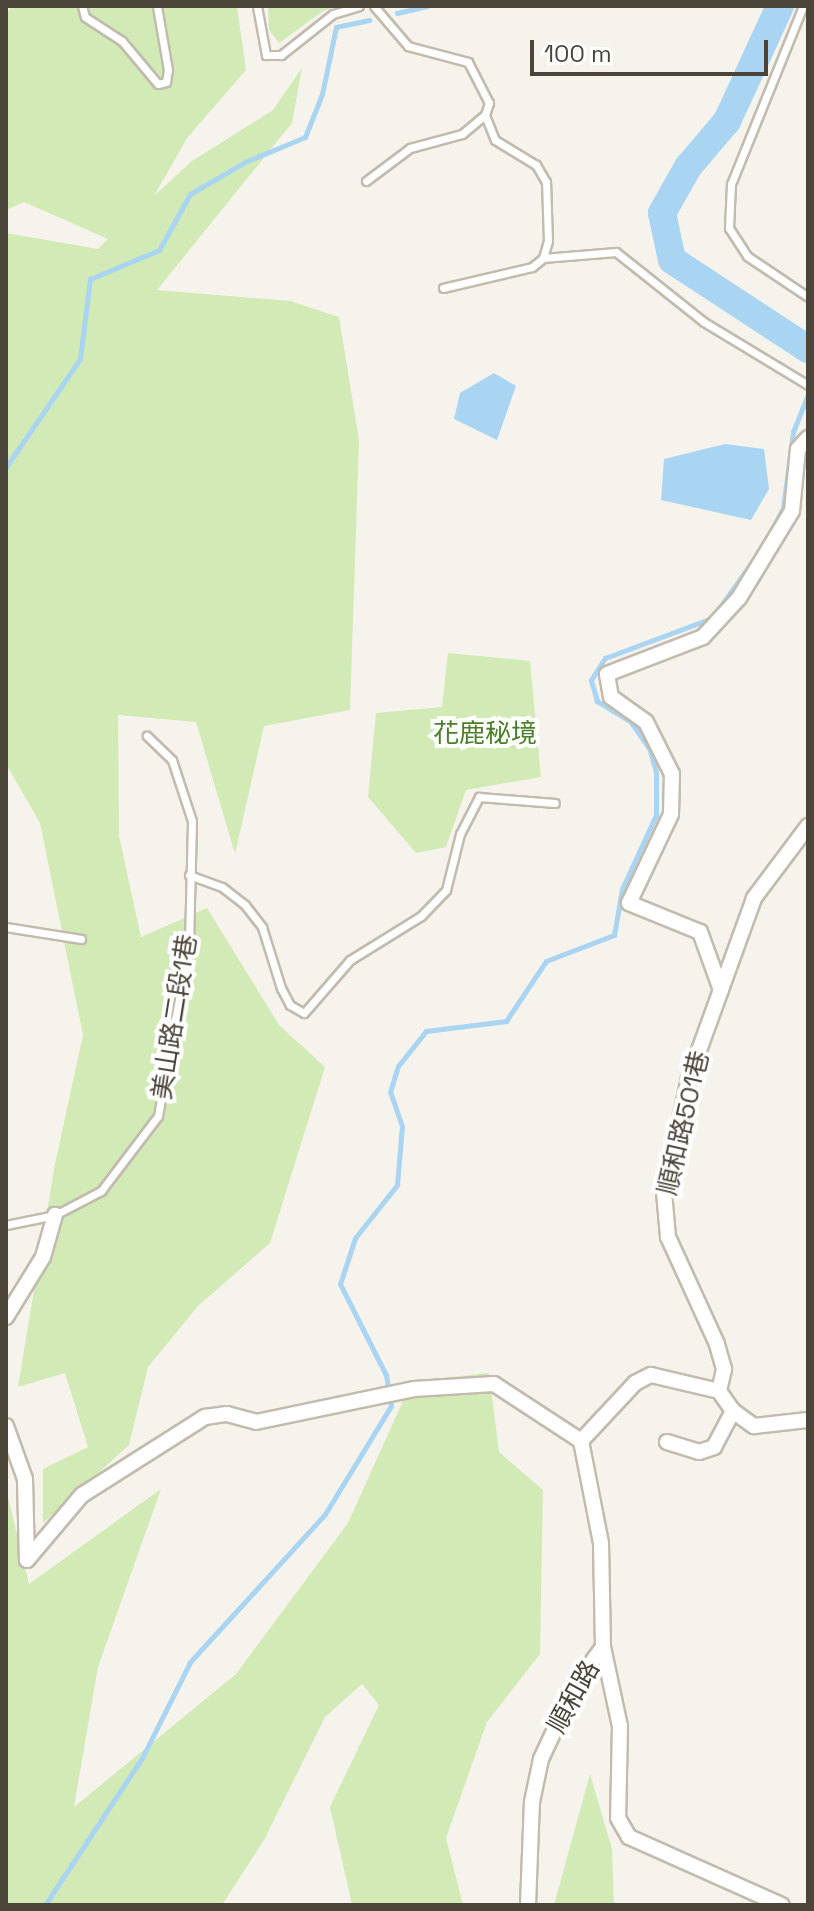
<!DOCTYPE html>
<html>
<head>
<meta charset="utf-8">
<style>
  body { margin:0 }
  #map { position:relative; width:814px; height:1911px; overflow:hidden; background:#f6f3ec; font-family:"Space Grotesk","Noto Sans TC",sans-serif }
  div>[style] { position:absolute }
  .green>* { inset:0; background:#d2eab5 }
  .water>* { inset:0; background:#a9d4f2 }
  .stream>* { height:5px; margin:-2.5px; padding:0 2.5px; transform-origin:2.5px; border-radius:2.5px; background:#a9d4f2 }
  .river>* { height:28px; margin:-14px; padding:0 14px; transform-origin:14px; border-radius:14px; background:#a9d4f2 }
  .roads { filter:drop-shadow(2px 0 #c2bbae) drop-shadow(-2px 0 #c2bbae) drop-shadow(0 2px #c2bbae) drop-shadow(0 -2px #c2bbae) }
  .lane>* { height:7px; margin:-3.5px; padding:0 3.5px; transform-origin:3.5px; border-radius:3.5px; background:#fff }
  .street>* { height:14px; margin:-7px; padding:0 7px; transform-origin:7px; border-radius:7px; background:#fff }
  span { translate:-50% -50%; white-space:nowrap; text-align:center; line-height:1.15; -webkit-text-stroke:8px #fff; paint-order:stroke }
  .park-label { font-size:26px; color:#4a7f2a }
  .street-label { font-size:26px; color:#4b4439 }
  .frame { position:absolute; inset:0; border:8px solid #4b4439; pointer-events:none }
  .scale { position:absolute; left:530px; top:40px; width:238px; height:36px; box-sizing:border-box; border:4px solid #4b4439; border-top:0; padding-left:10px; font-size:24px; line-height:28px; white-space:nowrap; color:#4b4439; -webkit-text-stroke:6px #fff; paint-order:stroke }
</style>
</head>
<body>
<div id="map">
  <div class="green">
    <div style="clip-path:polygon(11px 6px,237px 6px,246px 70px,187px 138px,154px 196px,192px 161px,273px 110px,302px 68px,292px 123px,157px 290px,290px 301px,339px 317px,359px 440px,350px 710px,264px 726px,235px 854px,196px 722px,118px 715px,119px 836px,141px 937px,207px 908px,279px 1025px,325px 1067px,270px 1243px,198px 1306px,148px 1367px,129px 1445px,43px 1523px,43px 1469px,88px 1447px,65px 1373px,18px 1387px,55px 1164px,83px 1035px,40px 823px,6px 764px,6px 233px,98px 249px,108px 239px,24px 202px,6px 210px,6px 16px)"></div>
    <div style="clip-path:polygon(268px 6px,339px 6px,323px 11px,279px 43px,269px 30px)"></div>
    <div style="clip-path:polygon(448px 653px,530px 661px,541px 777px,466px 790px,446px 847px,416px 853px,368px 797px,376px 713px,442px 707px)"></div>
    <div style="clip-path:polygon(489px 1373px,499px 1452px,543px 1490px,540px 1654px,487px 1722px,446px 1838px,463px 1905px,352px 1905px,330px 1807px,379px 1705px,362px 1684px,325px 1717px,264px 1840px,222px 1905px,6px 1905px,6px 1489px,29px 1584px,161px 1489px,98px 1667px,74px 1807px,236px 1674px,348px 1523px,412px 1381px)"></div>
    <div style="clip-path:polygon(590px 1774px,612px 1849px,614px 1905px,554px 1905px)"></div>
  </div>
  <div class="water">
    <div style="clip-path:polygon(494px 373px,516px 386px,497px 440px,454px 419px,460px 393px)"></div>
    <div style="clip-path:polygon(725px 444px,764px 449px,769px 489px,751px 520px,661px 500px,664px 459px)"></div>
  </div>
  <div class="stream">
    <div style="left:397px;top:13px;width:31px;rotate:-13deg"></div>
    <div style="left:6px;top:467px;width:131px;rotate:-55.6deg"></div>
    <div style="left:80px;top:359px;width:81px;rotate:-82.9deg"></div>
    <div style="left:90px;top:279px;width:75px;rotate:-22.8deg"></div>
    <div style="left:159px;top:250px;width:64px;rotate:-61deg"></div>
    <div style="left:190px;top:194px;width:64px;rotate:-30.2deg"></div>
    <div style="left:245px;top:162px;width:65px;rotate:-22.6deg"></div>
    <div style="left:305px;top:137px;width:46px;rotate:-68.4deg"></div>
    <div style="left:322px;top:94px;width:68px;rotate:-78.2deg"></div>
    <div style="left:336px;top:27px;width:34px;rotate:-12deg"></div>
    <div style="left:767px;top:539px;width:35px;rotate:-63deg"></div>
    <div style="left:783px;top:508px;width:77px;rotate:-82.5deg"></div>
    <div style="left:793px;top:432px;width:41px;rotate:-68.5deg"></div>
    <div style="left:45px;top:1905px;width:176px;rotate:-56.6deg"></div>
    <div style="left:142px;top:1758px;width:107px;rotate:-63.4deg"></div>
    <div style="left:190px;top:1662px;width:200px;rotate:-47.6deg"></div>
    <div style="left:325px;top:1514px;width:127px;rotate:-58.6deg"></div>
    <div style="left:391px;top:1406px;width:31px;rotate:-99deg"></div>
    <div style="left:386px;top:1375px;width:102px;rotate:-116.8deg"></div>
    <div style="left:340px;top:1284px;width:48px;rotate:-71.9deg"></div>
    <div style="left:355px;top:1238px;width:68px;rotate:-51.6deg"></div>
    <div style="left:397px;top:1185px;width:59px;rotate:-85.2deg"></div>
    <div style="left:402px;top:1126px;width:36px;rotate:-109deg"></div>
    <div style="left:390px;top:1092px;width:27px;rotate:-73deg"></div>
    <div style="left:398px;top:1066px;width:45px;rotate:-51.3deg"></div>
    <div style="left:426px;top:1031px;width:81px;rotate:-7.1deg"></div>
    <div style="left:506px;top:1021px;width:72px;rotate:-56.3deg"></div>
    <div style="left:546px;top:961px;width:73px;rotate:-20.9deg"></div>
    <div style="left:614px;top:935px;width:47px;rotate:-80.1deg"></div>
    <div style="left:622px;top:889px;width:81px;rotate:-65.3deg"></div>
    <div style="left:656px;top:815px;width:43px;rotate:-90deg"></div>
    <div style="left:656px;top:772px;width:25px;rotate:-106deg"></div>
    <div style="left:649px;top:748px;width:33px;rotate:-125deg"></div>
    <div style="left:630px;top:721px;width:39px;rotate:-149deg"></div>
    <div style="left:597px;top:701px;width:22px;rotate:-106deg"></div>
    <div style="left:591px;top:680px;width:26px;rotate:-58deg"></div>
    <div style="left:605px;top:658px;width:114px;rotate:-20.5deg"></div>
    <div style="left:712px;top:618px;width:82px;rotate:-54.4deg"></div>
  </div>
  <div class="river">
    <div style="left:780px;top:6px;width:127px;rotate:114.7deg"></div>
    <div style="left:727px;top:121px;width:60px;rotate:130.3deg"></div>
    <div style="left:688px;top:167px;width:53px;rotate:119.5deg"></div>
    <div style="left:662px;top:213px;width:48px;rotate:78deg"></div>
    <div style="left:672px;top:260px;width:163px;rotate:33.2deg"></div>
  </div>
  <div class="roads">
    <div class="lane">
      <div style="left:82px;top:6px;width:11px;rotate:75deg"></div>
      <div style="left:85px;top:17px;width:44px;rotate:33deg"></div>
      <div style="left:122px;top:41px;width:56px;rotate:50.1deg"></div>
      <div style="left:158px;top:84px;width:8px;rotate:-14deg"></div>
      <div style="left:166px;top:82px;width:12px;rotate:-81deg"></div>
      <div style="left:168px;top:70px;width:65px;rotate:-99.8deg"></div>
      <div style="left:257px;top:6px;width:50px;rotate:79.6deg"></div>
      <div style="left:266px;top:55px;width:15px"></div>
      <div style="left:281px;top:55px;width:66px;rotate:-38.3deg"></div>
      <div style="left:333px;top:14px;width:27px;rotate:-17deg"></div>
      <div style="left:803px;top:6px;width:192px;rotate:112deg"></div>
      <div style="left:731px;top:184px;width:44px;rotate:92.6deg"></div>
      <div style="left:729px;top:228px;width:33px;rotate:57deg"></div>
      <div style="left:747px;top:256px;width:73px;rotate:33.9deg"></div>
      <div style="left:366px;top:181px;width:55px;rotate:-36.9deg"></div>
      <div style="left:410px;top:148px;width:54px;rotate:-15.1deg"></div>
      <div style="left:462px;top:134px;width:30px;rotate:-40deg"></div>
      <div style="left:485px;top:115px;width:13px;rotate:-72deg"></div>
      <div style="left:489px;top:103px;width:46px;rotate:-117.1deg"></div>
      <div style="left:468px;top:62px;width:62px;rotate:-165.1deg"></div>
      <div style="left:408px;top:46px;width:52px;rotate:-130.4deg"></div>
      <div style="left:543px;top:258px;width:73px;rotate:-4.7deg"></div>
      <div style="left:616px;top:252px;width:112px;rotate:38.5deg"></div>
      <div style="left:704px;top:322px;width:122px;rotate:31.2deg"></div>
      <div style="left:443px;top:288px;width:91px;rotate:-13.3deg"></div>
      <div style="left:532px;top:267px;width:14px;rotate:-39deg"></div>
      <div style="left:543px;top:258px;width:18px;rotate:-74deg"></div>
      <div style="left:548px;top:241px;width:59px;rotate:-91.9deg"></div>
      <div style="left:546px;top:182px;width:20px;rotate:-120deg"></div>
      <div style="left:536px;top:165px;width:48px;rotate:-148.6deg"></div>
      <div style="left:495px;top:140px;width:27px;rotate:-112deg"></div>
      <div style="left:189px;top:875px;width:35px;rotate:20deg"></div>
      <div style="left:222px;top:887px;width:29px;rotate:38deg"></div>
      <div style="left:245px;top:905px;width:28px;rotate:52deg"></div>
      <div style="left:262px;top:927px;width:64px;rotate:72.7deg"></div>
      <div style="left:281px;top:988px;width:19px;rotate:62deg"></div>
      <div style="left:290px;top:1005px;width:16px;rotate:30deg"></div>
      <div style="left:304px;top:1013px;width:70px;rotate:-49deg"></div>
      <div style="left:350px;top:960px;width:84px;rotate:-31.8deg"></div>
      <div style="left:421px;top:916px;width:36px;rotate:-46deg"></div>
      <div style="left:446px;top:890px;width:58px;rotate:-76deg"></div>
      <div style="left:460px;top:834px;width:42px;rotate:-62.8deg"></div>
      <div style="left:479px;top:797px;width:76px;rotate:4.5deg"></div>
      <div style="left:6px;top:927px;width:76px;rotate:9.1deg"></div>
      <div style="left:6px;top:1225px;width:50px;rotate:-11.5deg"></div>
      <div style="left:55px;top:1215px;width:52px;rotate:-27.6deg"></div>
      <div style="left:101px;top:1191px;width:94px;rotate:-52.8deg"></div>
      <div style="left:158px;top:1116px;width:175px;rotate:-79.8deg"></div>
      <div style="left:189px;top:944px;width:123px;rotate:-88.6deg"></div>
      <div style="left:192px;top:821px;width:64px;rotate:-108.2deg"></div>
      <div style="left:172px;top:760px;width:35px;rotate:-136deg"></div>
    </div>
    <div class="street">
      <div style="left:721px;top:990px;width:62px;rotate:-109.9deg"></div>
      <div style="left:700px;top:932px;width:77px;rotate:-157.8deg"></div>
      <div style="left:629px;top:903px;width:98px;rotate:-64.7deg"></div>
      <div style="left:671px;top:814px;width:40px;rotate:-88.6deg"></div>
      <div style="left:672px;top:774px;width:58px;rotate:-116.6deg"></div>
      <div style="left:646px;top:722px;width:43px;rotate:-144.5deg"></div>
      <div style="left:611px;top:697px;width:23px;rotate:-100deg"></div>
      <div style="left:607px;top:674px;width:103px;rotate:-21.1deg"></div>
      <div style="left:703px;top:637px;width:53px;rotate:-47.3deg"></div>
      <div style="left:739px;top:598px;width:102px;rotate:-58.7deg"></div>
      <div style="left:792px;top:511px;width:62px;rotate:-84.5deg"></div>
      <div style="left:798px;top:449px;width:15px;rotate:-48deg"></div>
      <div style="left:6px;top:1317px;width:70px;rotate:-58.3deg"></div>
      <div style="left:43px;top:1257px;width:44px;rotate:-74.1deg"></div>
      <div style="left:719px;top:1391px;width:23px;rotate:-77deg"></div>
      <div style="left:724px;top:1369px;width:26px;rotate:-106deg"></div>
      <div style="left:717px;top:1344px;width:118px;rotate:-114.6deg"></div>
      <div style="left:668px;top:1237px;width:45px;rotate:-95.1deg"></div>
      <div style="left:664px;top:1192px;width:117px;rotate:-77.6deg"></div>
      <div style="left:689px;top:1078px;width:191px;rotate:-70.1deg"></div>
      <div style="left:754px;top:898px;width:90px;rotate:-53.1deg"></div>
      <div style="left:6px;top:1426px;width:56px;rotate:70.3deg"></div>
      <div style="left:25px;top:1479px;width:81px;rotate:88.6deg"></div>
      <div style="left:27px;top:1560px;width:85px;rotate:-49.8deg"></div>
      <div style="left:82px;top:1495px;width:146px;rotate:-32.4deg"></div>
      <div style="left:205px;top:1417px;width:22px;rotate:-8deg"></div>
      <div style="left:227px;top:1414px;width:30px;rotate:15deg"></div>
      <div style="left:256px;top:1422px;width:161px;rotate:-11.8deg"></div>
      <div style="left:414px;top:1389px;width:80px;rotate:-3.6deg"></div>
      <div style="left:494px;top:1384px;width:104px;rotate:33.2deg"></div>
      <div style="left:667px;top:1442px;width:34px;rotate:17deg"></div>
      <div style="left:699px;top:1452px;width:16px;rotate:-18deg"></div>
      <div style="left:714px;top:1447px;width:41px;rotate:-62.2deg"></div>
      <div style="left:603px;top:1647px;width:81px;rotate:77.9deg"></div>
      <div style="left:620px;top:1726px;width:92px;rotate:91.2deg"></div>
      <div style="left:618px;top:1818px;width:22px;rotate:60deg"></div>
      <div style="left:629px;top:1837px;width:167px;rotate:24deg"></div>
      <div style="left:528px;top:1905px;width:103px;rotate:-87.8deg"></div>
      <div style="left:532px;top:1802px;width:44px;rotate:-78.2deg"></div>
      <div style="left:541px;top:1759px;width:83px;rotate:-65deg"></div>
      <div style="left:576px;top:1684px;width:46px;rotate:-53.9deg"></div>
      <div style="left:603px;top:1647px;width:104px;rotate:-91.1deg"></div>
      <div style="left:601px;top:1543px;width:104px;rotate:-101.1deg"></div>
      <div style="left:581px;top:1441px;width:79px;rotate:-47deg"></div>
      <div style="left:635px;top:1383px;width:18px;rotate:-27deg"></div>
      <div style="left:651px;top:1375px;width:70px;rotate:13.2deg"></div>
      <div style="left:719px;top:1391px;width:24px;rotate:55deg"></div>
      <div style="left:733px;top:1411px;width:26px;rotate:36deg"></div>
      <div style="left:754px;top:1426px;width:54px;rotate:-6.3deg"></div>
    </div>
  </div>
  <div class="park-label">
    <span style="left:485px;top:734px">花鹿秘境</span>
  </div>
  <div class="street-label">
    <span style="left:175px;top:1017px;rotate:-81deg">美山路二段1巷</span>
    <span style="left:684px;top:1123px;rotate:-77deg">順和路501巷</span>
    <span style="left:574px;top:1697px;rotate:-61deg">順和路</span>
  </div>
  <div class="frame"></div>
  <div class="scale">100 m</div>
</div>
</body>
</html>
